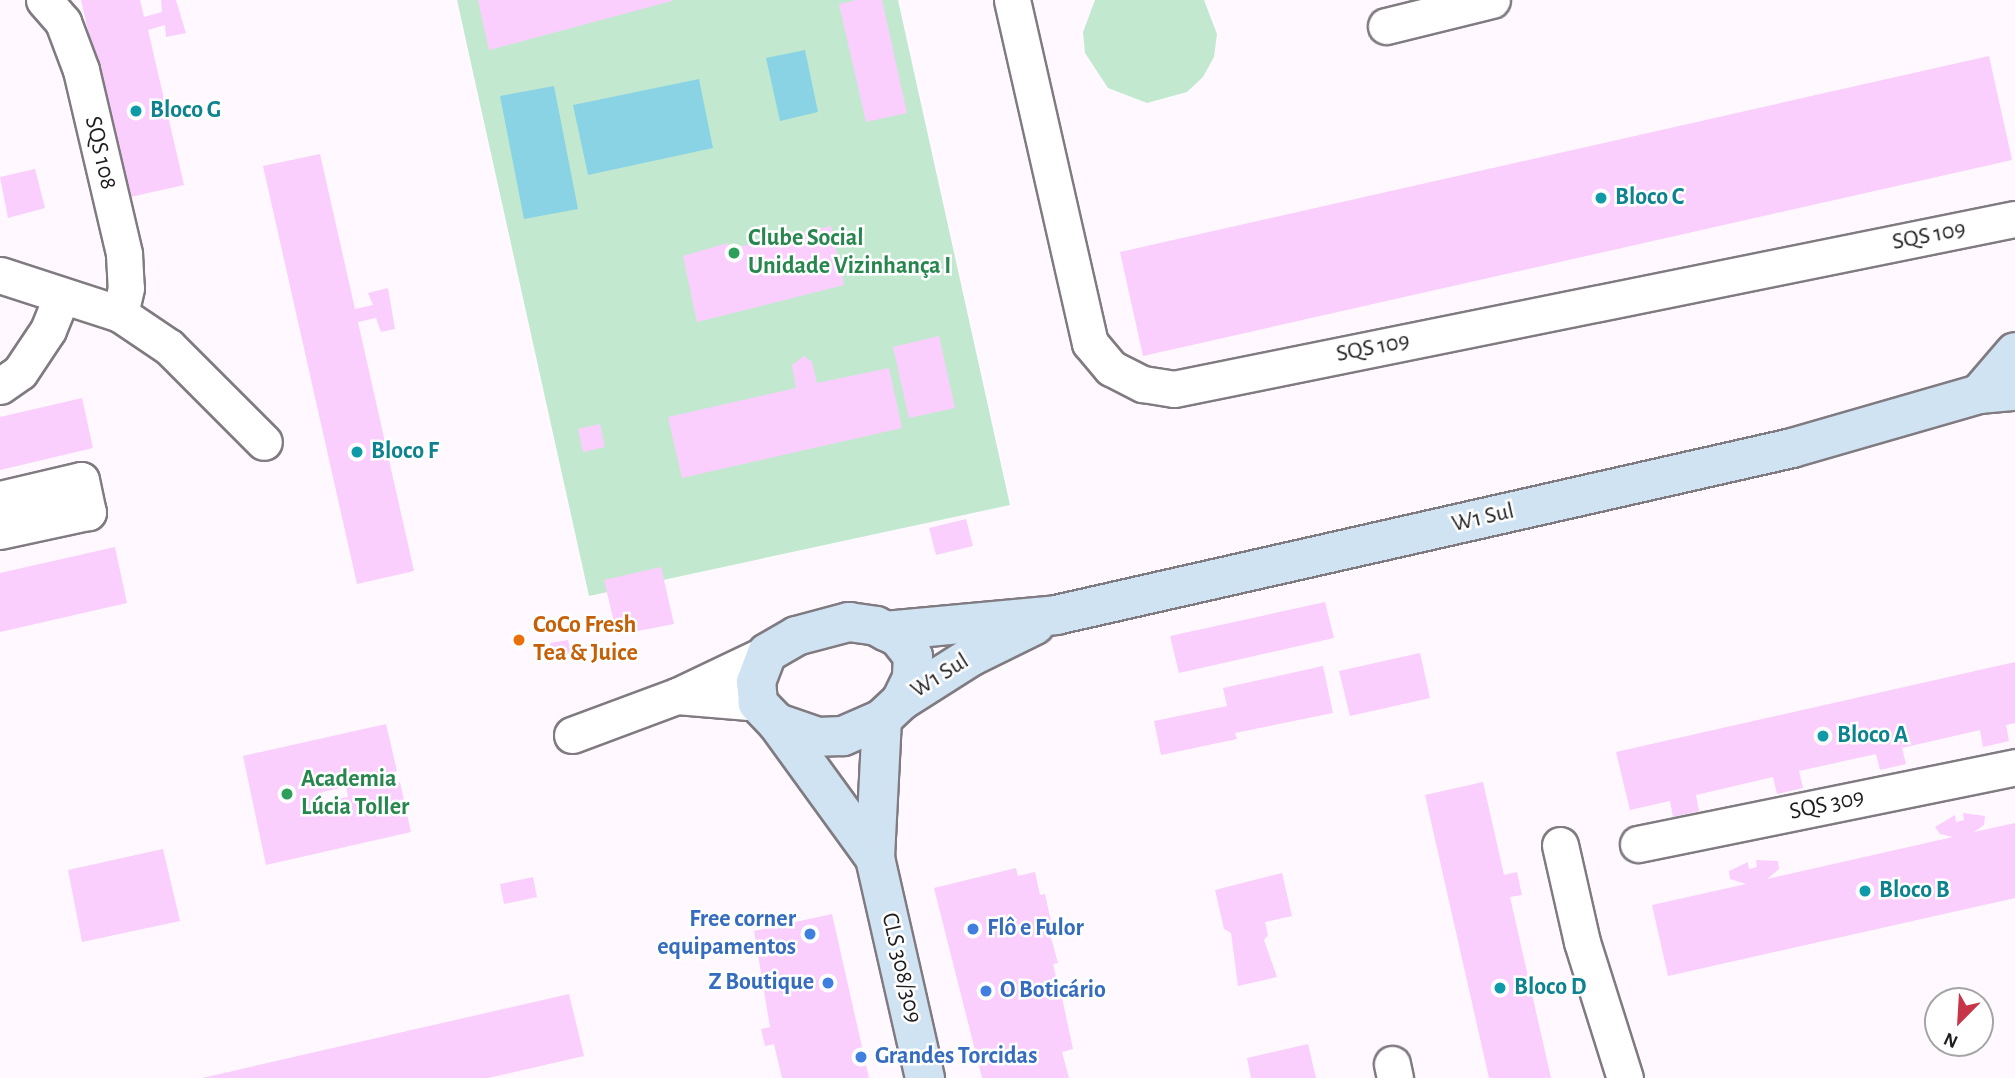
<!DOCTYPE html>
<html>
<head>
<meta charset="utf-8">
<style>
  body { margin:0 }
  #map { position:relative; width:2015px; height:1078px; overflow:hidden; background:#fff9ff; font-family:"Alegreya Sans",sans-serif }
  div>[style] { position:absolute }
  .green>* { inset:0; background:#c2e9cf }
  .water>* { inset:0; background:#8ad3e4 }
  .building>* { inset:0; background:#facffd }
  .roads { filter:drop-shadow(2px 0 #807b80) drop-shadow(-2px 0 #807b80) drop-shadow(0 2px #807b80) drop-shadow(0 -2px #807b80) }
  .street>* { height:35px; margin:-17.5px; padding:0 17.5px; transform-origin:17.5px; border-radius:17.5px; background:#fff }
  .secondary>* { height:38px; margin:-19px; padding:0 19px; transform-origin:19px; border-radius:19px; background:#d0e3f3 }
  .dots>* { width:19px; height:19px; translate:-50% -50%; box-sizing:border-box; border:4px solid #fff; border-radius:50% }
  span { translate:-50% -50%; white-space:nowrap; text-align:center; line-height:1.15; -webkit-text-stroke:5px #fff; paint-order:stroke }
  .culture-label { font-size:24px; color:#0d838f; font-weight:700 }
  .left { translate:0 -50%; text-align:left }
  .street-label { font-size:24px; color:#1f1d1f }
  .leisure-label { font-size:24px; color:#27864d; font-weight:700 }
  .food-label { font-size:24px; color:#c56008; font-weight:700 }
  .shop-label { font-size:24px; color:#366cbe; font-weight:700 }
  .right { translate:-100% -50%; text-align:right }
  .north { position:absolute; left:1924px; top:987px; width:70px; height:70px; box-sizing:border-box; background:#fff; border:2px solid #a5a5a5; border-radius:50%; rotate:204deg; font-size:19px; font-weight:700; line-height:28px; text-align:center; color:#1f1d1f }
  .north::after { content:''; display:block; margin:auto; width:24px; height:32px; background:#c63648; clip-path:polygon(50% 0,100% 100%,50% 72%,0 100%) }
</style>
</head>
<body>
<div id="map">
  <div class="green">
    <div style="clip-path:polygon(457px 0,898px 0,1010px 505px,589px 596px)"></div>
    <div style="clip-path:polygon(1095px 0,1204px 0,1217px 34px,1214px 57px,1203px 77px,1187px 92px,1147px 103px,1108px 88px,1085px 53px,1083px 32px)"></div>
  </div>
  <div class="water">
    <div style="clip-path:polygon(805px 50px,818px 112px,780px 121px,766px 58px)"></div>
    <div style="clip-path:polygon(699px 79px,713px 148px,588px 175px,573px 105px)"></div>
    <div style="clip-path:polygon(554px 86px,578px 209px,524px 219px,500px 96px)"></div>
  </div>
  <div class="building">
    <div style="clip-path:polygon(81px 0,140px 0,144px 17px,162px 12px,161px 0,176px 0,186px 33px,166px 37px,165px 25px,148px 30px,184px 185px,126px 198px)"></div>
    <div style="clip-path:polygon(478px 0,672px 0,672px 1px,489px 50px)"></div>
    <div style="clip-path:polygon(857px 0,882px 0,907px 113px,866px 122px,839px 4px)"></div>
    <div style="clip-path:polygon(1989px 56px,2012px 160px,1143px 356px,1120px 252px)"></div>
    <div style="clip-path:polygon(320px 154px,355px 309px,373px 305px,368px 293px,388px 288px,395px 329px,381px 332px,376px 318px,358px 322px,414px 571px,357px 584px,263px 166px)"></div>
    <div style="clip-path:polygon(35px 169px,45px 208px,8px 218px,0 177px)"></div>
    <div style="clip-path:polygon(831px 226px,844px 285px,697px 322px,683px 256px,728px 243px,729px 249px)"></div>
    <div style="clip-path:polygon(939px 336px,955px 408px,909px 418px,893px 347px)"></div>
    <div style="clip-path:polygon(804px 356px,812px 362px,817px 383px,889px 368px,902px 428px,682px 478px,668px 417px,796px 388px,792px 365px)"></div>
    <div style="clip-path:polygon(82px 398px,93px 448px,0 470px,0 417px)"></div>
    <div style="clip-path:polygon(600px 424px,605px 447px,583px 452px,578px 429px)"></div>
    <div style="clip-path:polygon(966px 519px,973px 546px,936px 555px,929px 528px)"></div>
    <div style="clip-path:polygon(115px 547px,127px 603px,0 632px,0 573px)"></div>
    <div style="clip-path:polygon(661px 567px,674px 624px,617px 635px,604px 580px)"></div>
    <div style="clip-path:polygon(1325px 602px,1334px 638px,1179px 673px,1170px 636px)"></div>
    <div style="clip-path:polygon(568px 640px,571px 653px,553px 657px,550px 643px)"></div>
    <div style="clip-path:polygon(1420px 653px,1430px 698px,1350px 716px,1339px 671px)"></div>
    <div style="clip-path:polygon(2015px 662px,2015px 723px,2006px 725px,2009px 741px,1983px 747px,1980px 730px,1902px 748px,1906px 764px,1880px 770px,1876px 754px,1799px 771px,1803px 788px,1777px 794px,1773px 777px,1696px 795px,1699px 811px,1673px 817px,1670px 801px,1630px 810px,1616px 752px)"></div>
    <div style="clip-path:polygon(1323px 666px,1333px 713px,1235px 733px,1237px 739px,1161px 755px,1154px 721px,1227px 706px,1223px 688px)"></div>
    <div style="clip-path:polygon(evenodd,386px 724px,397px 771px,365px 778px,365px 782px,373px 781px,375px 788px,400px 782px,411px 832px,266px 865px,243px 756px,386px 724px,346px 787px,348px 797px,324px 802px,322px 792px,346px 787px)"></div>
    <div style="clip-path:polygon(1483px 782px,1504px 875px,1517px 872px,1522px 895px,1510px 897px,1551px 1078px,1489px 1078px,1425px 795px)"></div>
    <div style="clip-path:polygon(1963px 813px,1985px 816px,1984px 825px,1974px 832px,2015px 823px,2015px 898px,1668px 976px,1652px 905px,1746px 884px,1730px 879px,1729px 871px,1748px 862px,1749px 869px,1757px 867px,1756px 860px,1778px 861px,1779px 869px,1767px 879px,1953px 837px,1940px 834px,1935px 827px,1955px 815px,1956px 822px,1964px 820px)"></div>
    <div style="clip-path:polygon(163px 849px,180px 921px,82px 942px,68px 870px)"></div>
    <div style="clip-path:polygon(1016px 868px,1018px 876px,1035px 872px,1040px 895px,1045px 894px,1052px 926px,1048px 927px,1058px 963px,1053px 964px,1057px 981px,1046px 983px,1049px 1000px,1062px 998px,1073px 1049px,1062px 1052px,1069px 1078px,982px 1078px,934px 888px)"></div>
    <div style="clip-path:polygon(1282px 873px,1292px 916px,1265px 922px,1268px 935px,1264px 940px,1277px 977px,1238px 986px,1231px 933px,1224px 929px,1215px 890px)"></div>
    <div style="clip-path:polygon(533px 877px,537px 897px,504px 904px,500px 884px)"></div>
    <div style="clip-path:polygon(832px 914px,869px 1078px,782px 1078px,774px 1044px,765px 1046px,761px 1029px,770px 1027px,754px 931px)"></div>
    <div style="clip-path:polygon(569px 994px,584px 1056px,488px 1078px,202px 1078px)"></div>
    <div style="clip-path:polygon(1308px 1044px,1316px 1078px,1251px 1078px,1247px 1058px)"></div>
  </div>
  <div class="roads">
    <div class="street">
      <div style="left:44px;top:0;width:29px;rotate:49deg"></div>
      <div style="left:63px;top:22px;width:51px;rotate:69.4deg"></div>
      <div style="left:81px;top:70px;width:189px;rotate:76.8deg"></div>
      <div style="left:124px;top:254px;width:34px;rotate:87deg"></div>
      <div style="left:126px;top:288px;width:27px;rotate:103deg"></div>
      <div style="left:1012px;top:0;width:352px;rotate:77.2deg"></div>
      <div style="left:1090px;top:343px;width:33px;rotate:50deg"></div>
      <div style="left:1111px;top:368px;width:36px;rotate:27deg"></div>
      <div style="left:1143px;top:384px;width:31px;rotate:9deg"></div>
      <div style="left:1174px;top:389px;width:858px;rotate:-11.43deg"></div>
      <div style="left:1386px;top:26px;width:109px;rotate:-13.8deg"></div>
      <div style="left:0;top:275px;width:126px;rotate:18deg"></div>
      <div style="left:120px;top:314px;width:59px;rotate:34deg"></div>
      <div style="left:169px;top:347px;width:134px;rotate:45deg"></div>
      <div style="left:0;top:386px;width:24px;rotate:-35deg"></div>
      <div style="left:20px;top:372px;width:50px;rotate:-56.3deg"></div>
      <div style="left:48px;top:330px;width:37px;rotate:-68deg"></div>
      <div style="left:0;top:499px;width:83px;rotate:-13.2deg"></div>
      <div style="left:81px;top:480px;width:33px;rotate:78deg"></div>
      <div style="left:88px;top:512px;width:90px;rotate:167.8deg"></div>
      <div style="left:677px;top:696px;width:81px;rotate:4.9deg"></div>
      <div style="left:572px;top:735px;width:112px;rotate:-20.4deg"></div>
      <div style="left:677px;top:696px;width:100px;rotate:-25.5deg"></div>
      <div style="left:1638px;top:844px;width:385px;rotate:-11.5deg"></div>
      <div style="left:1560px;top:845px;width:99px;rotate:77.2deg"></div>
      <div style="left:1582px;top:942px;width:143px;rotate:72.5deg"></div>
      <div style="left:1392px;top:1064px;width:14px;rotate:78deg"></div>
    </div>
    <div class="secondary">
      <div style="left:1979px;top:394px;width:55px;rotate:-49.4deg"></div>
      <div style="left:849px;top:622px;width:27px;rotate:8deg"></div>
      <div style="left:876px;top:626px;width:25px;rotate:27deg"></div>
      <div style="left:898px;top:637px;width:24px;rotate:52deg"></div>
      <div style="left:913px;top:656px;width:22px;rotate:93deg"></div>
      <div style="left:912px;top:678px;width:25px;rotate:116deg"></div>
      <div style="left:901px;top:701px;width:26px;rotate:137deg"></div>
      <div style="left:882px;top:719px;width:43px;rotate:156.4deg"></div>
      <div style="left:843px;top:736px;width:25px;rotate:178deg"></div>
      <div style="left:818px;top:737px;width:43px;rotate:-161.1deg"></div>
      <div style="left:777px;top:723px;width:28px;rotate:-134deg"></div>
      <div style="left:758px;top:703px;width:21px;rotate:-95deg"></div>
      <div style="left:756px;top:682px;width:31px;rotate:-69deg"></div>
      <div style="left:767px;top:653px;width:34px;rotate:-30deg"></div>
      <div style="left:796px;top:636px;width:55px;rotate:-14.8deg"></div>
      <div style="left:885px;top:631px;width:172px;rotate:-5.3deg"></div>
      <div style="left:1056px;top:615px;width:755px;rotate:-12.78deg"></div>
      <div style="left:1792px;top:448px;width:195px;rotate:-16.1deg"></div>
      <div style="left:1979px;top:394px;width:36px;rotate:-5deg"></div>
      <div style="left:901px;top:701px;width:84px;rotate:-32.4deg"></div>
      <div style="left:972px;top:656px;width:70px;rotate:-26.2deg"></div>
      <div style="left:882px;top:719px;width:139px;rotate:92.9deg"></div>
      <div style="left:875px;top:858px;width:226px;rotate:77.2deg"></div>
      <div style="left:777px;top:723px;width:167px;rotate:54deg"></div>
    </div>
  </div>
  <div class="dots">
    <div style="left:136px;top:111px;background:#0f9aa8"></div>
    <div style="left:1601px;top:198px;background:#0f9aa8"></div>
    <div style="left:734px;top:253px;background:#2e9e5b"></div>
    <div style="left:357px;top:452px;background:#0f9aa8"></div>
    <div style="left:519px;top:640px;background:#e8710a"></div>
    <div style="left:1823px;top:736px;background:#0f9aa8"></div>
    <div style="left:287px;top:794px;background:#2e9e5b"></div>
    <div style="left:1865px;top:891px;background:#0f9aa8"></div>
    <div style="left:973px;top:929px;background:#3f7fe0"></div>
    <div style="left:810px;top:934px;background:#3f7fe0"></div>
    <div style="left:828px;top:983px;background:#3f7fe0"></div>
    <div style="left:1500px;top:988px;background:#0f9aa8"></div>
    <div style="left:986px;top:991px;background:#3f7fe0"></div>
    <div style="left:861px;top:1057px;background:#3f7fe0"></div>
  </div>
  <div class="culture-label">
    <span class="left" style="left:150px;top:111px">Bloco G</span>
    <span class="left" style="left:1615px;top:198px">Bloco C</span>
    <span class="left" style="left:371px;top:452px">Bloco F</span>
    <span class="left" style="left:1837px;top:736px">Bloco A</span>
    <span class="left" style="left:1879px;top:891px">Bloco B</span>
    <span class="left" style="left:1514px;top:988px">Bloco D</span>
  </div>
  <div class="street-label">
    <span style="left:100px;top:153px;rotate:77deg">SQS 108</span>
    <span style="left:1929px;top:236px;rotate:-11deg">SQS 109</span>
    <span style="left:1373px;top:348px;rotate:-11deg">SQS 109</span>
    <span style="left:1483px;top:518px;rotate:-13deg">W1 Sul</span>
    <span style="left:940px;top:676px;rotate:-32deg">W1 Sul</span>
    <span style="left:1827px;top:805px;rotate:-12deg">SQS 309</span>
    <span style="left:901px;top:968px;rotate:77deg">CLS 308/309</span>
  </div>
  <div class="leisure-label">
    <span class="left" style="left:748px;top:253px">Clube Social<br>Unidade Vizinhança I</span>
    <span class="left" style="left:301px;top:794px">Academia<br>Lúcia Toller</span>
  </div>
  <div class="food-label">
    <span class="left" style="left:533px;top:640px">CoCo Fresh<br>Tea &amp; Juice</span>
  </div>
  <div class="shop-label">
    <span class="right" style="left:796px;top:934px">Free corner<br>equipamentos</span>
    <span class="left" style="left:987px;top:929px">Flô e Fulor</span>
    <span class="right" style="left:814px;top:983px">Z Boutique</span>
    <span class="left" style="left:1000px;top:991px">O Boticário</span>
    <span class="left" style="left:875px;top:1057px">Grandes Torcidas</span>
  </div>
  <div class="north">N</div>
</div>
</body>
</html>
